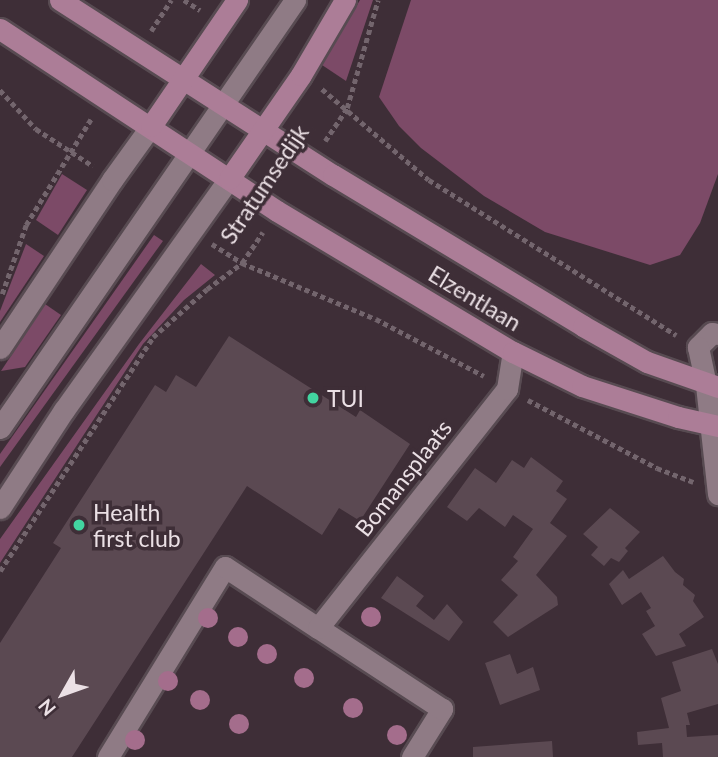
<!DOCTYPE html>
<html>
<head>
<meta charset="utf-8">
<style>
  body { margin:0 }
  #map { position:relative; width:718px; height:757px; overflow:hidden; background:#3e2e37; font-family:Lato,sans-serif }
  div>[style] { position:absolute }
  .green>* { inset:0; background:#7c4a67 }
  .building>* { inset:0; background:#5b4952 }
  .path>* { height:4.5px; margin-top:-2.25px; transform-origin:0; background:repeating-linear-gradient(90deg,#73656d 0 5px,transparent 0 8.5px) }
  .roads { filter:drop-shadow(2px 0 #584b52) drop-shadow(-2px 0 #584b52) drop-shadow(0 2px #584b52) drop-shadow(0 -2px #584b52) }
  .minor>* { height:21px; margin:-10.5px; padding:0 10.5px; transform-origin:10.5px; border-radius:10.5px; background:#8f7b85 }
  .major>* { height:21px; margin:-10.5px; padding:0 10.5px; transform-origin:10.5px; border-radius:10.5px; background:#ac7d97 }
  .trees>* { width:20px; height:20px; margin:-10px; border-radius:50%; background:#a46d8c }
  .dots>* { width:19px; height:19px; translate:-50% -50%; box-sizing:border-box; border:4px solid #3e2e37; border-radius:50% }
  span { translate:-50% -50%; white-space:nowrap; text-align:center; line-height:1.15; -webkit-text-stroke:7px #3e2e37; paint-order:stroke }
  .street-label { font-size:23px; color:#ebe0e5 }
  .poi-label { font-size:23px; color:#ebe0e5 }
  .left { translate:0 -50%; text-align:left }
  .north { position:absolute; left:28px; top:659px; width:70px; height:70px; -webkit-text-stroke:5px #3e2e37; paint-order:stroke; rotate:230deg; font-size:19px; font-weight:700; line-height:28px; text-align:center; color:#ebe0e5 }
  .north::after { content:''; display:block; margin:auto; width:24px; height:32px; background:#ebe0e5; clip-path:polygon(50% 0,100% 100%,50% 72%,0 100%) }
</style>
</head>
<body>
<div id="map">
  <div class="green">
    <div style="clip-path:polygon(360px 0,373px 0,346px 81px,322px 65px)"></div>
    <div style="clip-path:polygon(411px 0,718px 0,718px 174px,700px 223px,680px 255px,650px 265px,545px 232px,484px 196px,421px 148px,399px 126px,379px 97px)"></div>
    <div style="clip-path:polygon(62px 174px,87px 190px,58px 235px,36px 220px)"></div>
    <div style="clip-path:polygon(154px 235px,163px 241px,0 467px,0 454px)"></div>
    <div style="clip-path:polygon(26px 244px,44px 256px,0 322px,0 311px)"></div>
    <div style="clip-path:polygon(201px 264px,215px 275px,184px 300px,143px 344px,0 563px,0 539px,139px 344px)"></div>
    <div style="clip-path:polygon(45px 304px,61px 315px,25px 367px,1px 371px)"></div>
  </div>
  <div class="building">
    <div style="clip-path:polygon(229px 336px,356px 417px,360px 410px,410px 444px,360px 521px,339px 508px,322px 535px,247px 486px,72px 757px,0 757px,0 643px,61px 548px,53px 543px,155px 385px,166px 392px,176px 375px,196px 387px)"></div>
    <div style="clip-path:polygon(531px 457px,563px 481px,556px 491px,567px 499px,550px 523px,567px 536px,536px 575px,557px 597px,558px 605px,508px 637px,493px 622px,518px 595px,501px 580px,518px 561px,513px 557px,533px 529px,513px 515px,505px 527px,479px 508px,467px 521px,447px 507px,475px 468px,496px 483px,512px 460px,524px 468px)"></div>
    <div style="clip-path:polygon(610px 508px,640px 532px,625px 548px,628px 551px,619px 562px,611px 558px,604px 566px,591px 555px,598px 547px,583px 534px)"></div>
    <div style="clip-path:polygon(663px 556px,675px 572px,684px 579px,683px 585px,695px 595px,693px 601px,704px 617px,679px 634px,686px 646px,656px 656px,642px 634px,655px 626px,646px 611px,651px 608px,641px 592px,622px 605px,609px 584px,623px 570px,629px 579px)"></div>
    <div style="clip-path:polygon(397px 576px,424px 596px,416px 606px,434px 620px,447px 604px,463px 622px,449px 641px,381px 598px)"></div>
    <div style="clip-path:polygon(712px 649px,718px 664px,718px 704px,687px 713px,690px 725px,686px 725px,687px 737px,718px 735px,718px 757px,663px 757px,662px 743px,638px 745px,637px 732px,669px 728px,661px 698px,681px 691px,672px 662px)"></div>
    <div style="clip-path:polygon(510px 654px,517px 674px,533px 667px,540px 690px,500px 705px,485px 663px)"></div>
    <div style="clip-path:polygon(552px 741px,553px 757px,473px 757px,473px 747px)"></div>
  </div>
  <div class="path">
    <div style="left:184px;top:0;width:19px;rotate:32deg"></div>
    <div style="left:151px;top:31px;width:37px;rotate:-57deg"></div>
    <div style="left:322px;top:89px;width:140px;rotate:40.4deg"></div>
    <div style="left:429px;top:180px;width:292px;rotate:32.1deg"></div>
    <div style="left:0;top:90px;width:53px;rotate:47.3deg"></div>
    <div style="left:36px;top:129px;width:68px;rotate:33deg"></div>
    <div style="left:325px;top:141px;width:40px;rotate:-56deg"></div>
    <div style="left:347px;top:108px;width:112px;rotate:-74deg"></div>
    <div style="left:212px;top:244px;width:36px;rotate:32deg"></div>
    <div style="left:242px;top:263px;width:145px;rotate:22.7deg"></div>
    <div style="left:376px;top:319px;width:122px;rotate:27.8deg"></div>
    <div style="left:2px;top:294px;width:73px;rotate:-70.8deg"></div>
    <div style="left:26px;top:225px;width:124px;rotate:-58.5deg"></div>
    <div style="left:528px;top:400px;width:146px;rotate:27.8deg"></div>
    <div style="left:657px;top:468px;width:39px;rotate:21deg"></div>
    <div style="left:0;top:571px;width:280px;rotate:-56.8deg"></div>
    <div style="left:153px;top:337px;width:72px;rotate:-41.6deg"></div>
    <div style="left:207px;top:289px;width:44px;rotate:-36.6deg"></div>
    <div style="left:242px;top:263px;width:37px;rotate:-56deg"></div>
  </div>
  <div class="roads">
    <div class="minor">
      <div style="left:718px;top:334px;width:6px;rotate:-171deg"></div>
      <div style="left:712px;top:333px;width:20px;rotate:135deg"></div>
      <div style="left:698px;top:347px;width:39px;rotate:78deg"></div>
      <div style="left:706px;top:385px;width:110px;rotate:83.7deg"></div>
      <div style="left:0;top:348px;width:202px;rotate:-56.3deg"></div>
      <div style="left:112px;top:180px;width:67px;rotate:-54.2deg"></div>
      <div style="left:0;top:428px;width:520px;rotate:-55.42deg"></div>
      <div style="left:0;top:508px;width:117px;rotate:-56.9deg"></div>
      <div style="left:64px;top:410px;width:284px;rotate:-54.5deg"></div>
      <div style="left:108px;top:757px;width:223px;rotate:-58.4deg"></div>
      <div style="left:225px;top:567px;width:111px;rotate:33.3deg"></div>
      <div style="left:412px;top:757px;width:57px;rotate:-58deg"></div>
      <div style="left:442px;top:709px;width:148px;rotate:-146.8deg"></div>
      <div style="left:318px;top:628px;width:305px;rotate:-51.7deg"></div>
      <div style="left:507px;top:389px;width:37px;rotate:-81deg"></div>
    </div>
    <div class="major">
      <div style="left:60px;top:0;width:324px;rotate:32.7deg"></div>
      <div style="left:333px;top:175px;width:292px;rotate:31.1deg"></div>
      <div style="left:583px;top:326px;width:73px;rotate:29.4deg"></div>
      <div style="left:647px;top:362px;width:75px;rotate:19.4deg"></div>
      <div style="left:0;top:29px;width:331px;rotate:33.3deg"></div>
      <div style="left:277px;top:211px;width:275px;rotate:30.9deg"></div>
      <div style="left:513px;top:352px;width:77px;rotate:26.2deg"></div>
      <div style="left:582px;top:386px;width:101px;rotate:17.9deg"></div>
      <div style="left:678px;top:417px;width:41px;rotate:12.7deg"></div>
      <div style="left:151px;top:126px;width:153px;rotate:-55.7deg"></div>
      <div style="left:229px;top:179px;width:126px;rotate:-55.3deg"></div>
      <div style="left:301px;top:75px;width:87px;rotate:-59.6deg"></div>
    </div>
  </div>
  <div class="trees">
    <div style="left:371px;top:617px"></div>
    <div style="left:208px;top:618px"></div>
    <div style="left:238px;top:637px"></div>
    <div style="left:267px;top:654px"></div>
    <div style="left:304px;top:678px"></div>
    <div style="left:168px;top:681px"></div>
    <div style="left:200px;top:700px"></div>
    <div style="left:353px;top:708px"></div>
    <div style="left:239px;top:724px"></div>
    <div style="left:397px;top:735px"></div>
    <div style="left:135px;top:740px"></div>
  </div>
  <div class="dots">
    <div style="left:313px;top:398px;background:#42d4a0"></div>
    <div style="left:79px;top:525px;background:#42d4a0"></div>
  </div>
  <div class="street-label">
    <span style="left:264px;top:184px;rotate:-56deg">Stratumsedijk</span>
    <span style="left:475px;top:298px;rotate:31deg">Elzentlaan</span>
    <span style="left:403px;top:478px;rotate:-52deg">Bomansplaats</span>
  </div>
  <div class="poi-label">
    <span class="left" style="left:327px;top:398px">TUI</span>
    <span class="left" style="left:93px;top:525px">Health<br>first club</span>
  </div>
  <div class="north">N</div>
</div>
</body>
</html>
